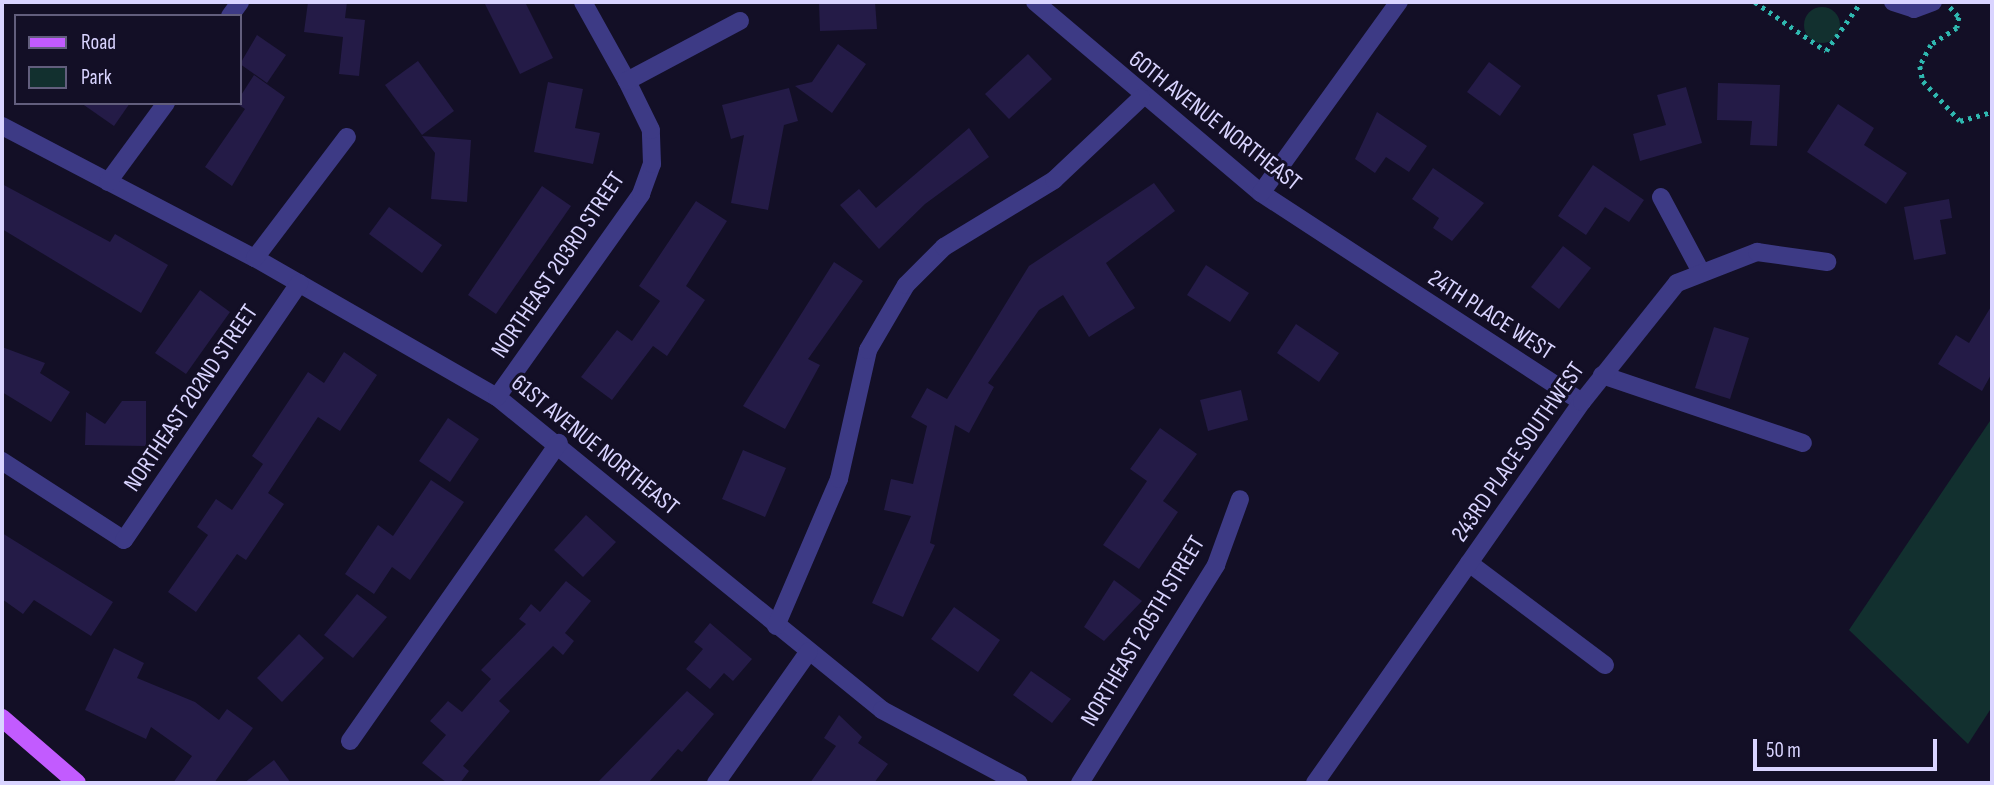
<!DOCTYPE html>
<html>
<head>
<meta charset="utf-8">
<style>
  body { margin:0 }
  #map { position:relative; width:1994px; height:785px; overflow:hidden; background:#130f26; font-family:"Sofia Sans Condensed",sans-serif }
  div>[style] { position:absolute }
  .green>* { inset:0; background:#12302f }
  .round { border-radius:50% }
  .building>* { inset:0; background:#241b47 }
  .path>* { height:4.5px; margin-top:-2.25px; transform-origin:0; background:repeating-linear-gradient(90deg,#2fb8b0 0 3.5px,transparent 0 8.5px) }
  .minor>* { height:18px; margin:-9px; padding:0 9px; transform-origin:9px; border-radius:9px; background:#3d3a85 }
  .major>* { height:18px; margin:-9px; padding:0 9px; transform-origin:9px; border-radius:9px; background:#c25bff }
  span { translate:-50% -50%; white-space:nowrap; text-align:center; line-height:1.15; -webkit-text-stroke:6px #130f26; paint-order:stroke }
  .street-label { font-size:24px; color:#d9d4ff }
  .frame { position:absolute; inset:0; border:4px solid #d9d4ff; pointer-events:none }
  .legend { position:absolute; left:14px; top:14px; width:228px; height:91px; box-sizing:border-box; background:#130f26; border:2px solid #625e7d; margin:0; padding:9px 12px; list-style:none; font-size:21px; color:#d9d4ff }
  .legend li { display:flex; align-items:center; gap:14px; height:35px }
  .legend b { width:35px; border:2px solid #625e7d }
  .scale { position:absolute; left:1753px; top:739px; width:184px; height:32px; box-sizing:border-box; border:4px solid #d9d4ff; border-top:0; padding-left:9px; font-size:21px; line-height:24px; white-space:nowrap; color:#d9d4ff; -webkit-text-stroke:5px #130f26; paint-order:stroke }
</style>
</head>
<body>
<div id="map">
  <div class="green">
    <div class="round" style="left:1804px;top:7px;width:36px;height:36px"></div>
    <div style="clip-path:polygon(1992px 418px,1992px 707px,1968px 744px,1849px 630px)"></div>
  </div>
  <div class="building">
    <div style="clip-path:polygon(308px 2px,347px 2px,345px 18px,365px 20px,359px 76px,339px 74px,343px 37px,304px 32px)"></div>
    <div style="clip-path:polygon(484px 2px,525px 2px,553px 58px,520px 74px)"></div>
    <div style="clip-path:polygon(838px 2px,875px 2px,877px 29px,820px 31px,819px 3px)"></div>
    <div style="clip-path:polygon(257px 35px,286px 55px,267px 83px,240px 64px)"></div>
    <div style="clip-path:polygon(838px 44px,866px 64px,832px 113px,795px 86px,812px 82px)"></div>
    <div style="clip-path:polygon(1028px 54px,1052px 79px,1009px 119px,985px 94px)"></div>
    <div style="clip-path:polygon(418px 61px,454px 111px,422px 135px,385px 85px)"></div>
    <div style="clip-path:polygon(1489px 62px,1521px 86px,1500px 116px,1467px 92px)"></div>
    <div style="clip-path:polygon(254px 75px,285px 97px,232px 186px,205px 167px,245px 109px,236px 103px)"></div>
    <div style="clip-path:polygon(548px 82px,583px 89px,575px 128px,600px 133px,593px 164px,534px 152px)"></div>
    <div style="clip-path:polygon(1718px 83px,1780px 85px,1777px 146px,1750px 145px,1752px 121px,1717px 120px)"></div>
    <div style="clip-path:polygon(1686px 87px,1702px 143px,1640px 161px,1633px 134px,1666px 125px,1657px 95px)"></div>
    <div style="clip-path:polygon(789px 88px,798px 121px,784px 125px,768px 210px,731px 203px,744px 135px,731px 139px,722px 105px)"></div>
    <div style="clip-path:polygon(81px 103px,130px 103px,114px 126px)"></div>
    <div style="clip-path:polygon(1838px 104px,1874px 128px,1864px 145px,1907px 173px,1886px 204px,1807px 152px)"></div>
    <div style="clip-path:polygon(1377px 112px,1427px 146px,1409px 172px,1386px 157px,1375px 173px,1355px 159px)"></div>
    <div style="clip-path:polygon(969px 128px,989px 157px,925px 204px,879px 249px,840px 205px,859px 189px,876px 208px)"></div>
    <div style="clip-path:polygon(422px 136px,471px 140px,467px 202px,431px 199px,435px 153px)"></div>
    <div style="clip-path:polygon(1593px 165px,1644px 200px,1629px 222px,1605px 207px,1586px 235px,1558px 216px)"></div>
    <div style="clip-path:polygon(1433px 168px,1484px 203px,1452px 241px,1433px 228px,1439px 218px,1412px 199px)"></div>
    <div style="clip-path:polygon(1154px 183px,1175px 211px,1106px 263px,1135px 308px,1089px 337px,1063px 295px,1039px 310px,988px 383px,994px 387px,969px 433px,955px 425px,930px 543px,935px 545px,903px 617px,872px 603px,911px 516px,884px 510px,891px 479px,913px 484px,927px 426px,911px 417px,927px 388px,947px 399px,1029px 266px)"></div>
    <div style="clip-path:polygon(2px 184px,110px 242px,115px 234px,168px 265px,141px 313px,2px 229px)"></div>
    <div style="clip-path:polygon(542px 186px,571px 206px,496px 314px,468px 295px)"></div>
    <div style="clip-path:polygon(1949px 199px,1952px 218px,1940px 220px,1946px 254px,1914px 260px,1904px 207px)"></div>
    <div style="clip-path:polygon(696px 201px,727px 221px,686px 286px,705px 300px,667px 356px,653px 346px,612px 400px,581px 377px,617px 330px,632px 341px,660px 301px,639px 286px)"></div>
    <div style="clip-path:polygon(389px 207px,442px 245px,422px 273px,369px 234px)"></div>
    <div style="clip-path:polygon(1563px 246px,1591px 268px,1559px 309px,1531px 287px)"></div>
    <div style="clip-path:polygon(834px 262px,863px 281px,808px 359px,820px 365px,785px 429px,743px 406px)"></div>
    <div style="clip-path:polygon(1206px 265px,1249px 293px,1230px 322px,1187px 295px)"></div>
    <div style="clip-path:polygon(200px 290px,230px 312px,186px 374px,155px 353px)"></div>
    <div style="clip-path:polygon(1992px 305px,1992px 373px,1982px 391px,1938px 364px,1956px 335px,1969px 343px)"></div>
    <div style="clip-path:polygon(1296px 324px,1339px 353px,1319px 382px,1277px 353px)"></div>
    <div style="clip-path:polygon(1714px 327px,1749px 338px,1730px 399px,1695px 388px)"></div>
    <div style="clip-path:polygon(2px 347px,45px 363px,40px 373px,70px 392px,51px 422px,2px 392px)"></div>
    <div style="clip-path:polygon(344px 352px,377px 375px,340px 431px,318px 417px,268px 493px,284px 504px,246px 560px,237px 554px,196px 612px,168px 592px,208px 535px,197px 527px,216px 499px,232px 510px,263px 464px,252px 456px,308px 372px,324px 383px)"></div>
    <div style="clip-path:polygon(1241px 390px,1248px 420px,1208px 431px,1200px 400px)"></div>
    <div style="clip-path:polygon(122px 401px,146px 401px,146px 446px,85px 445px,86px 412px,105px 424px)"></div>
    <div style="clip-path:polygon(448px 418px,479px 439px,450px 482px,419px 461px)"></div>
    <div style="clip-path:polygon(1160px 428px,1197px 454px,1163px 501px,1178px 512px,1139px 569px,1103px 545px,1147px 481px,1130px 469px)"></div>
    <div style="clip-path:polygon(743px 450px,786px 468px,765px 517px,722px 499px)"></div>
    <div style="clip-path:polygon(431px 480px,464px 502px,410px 580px,392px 567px,374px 594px,345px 574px,378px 525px,393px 536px)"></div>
    <div style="clip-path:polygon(586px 515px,616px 542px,583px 577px,554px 550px)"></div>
    <div style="clip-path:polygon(2px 533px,113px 602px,91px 636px,34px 600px,23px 614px,2px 599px)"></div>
    <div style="clip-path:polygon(1114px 580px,1142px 601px,1104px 641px,1084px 627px)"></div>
    <div style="clip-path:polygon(566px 581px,591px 601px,565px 633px,574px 641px,563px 655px,553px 646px,499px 701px,510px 711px,463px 766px,469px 771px,460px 783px,447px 783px,422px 763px,446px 735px,430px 721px,448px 701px,462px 712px,491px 679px,481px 670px,526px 624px,519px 619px,531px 604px,540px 612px)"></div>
    <div style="clip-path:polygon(357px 594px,387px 617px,353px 658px,324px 635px)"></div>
    <div style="clip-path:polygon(954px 607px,1000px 640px,978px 672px,931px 639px)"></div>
    <div style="clip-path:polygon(710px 623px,752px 659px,733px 681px,724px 673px,710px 689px,686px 669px,703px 649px,694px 642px)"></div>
    <div style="clip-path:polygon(299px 634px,324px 658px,282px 702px,257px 678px)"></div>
    <div style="clip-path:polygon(114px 648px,144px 663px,137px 678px,195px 702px,219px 720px,227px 709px,253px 728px,214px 783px,173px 783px,192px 756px,151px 727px,146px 739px,85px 710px)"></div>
    <div style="clip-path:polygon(1031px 671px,1071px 699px,1052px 723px,1013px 695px)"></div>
    <div style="clip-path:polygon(687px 691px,714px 714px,682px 752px,678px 749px,648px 783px,597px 783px)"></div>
    <div style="clip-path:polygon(839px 715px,862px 737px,858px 743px,888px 764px,874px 783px,810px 783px,836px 746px,824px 738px)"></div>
    <div style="clip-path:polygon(274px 760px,291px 783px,244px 783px)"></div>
  </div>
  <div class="path">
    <div style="left:1755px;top:2px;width:86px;rotate:34.6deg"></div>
    <div style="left:1826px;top:51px;width:60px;rotate:-54.5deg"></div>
    <div style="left:1950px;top:7px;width:13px;rotate:48deg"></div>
    <div style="left:1959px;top:17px;width:11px;rotate:100deg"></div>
    <div style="left:1957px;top:28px;width:31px;rotate:147deg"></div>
    <div style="left:1931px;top:45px;width:24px;rotate:118deg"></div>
    <div style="left:1920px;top:66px;width:15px;rotate:79deg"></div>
    <div style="left:1923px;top:81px;width:54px;rotate:47.2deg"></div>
    <div style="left:1960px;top:121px;width:33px;rotate:-16deg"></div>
  </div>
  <div class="minor">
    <div style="left:583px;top:2px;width:90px;rotate:60.9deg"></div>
    <div style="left:1035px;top:2px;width:296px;rotate:40.2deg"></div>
    <div style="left:1261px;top:193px;width:383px;rotate:33.1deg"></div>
    <div style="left:1893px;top:2px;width:22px;rotate:18deg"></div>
    <div style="left:1914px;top:9px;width:20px;rotate:-20deg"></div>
    <div style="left:230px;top:16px;width:17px;rotate:-54deg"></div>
    <div style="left:2px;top:126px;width:285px;rotate:27.6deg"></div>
    <div style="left:255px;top:258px;width:279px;rotate:29.9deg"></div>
    <div style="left:497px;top:397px;width:496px;rotate:39.1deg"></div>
    <div style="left:882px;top:710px;width:155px;rotate:28.1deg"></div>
    <div style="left:108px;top:182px;width:98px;rotate:-53.7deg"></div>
    <div style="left:1261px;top:193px;width:236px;rotate:-54.2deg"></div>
    <div style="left:1661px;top:197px;width:85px;rotate:61.9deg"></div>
    <div style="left:255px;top:258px;width:152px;rotate:-52.8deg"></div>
    <div style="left:1602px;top:375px;width:212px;rotate:18.7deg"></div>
    <div style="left:497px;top:397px;width:249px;rotate:-54.6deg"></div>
    <div style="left:641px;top:194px;width:32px;rotate:-70deg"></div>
    <div style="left:652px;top:164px;width:34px;rotate:-92deg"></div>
    <div style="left:651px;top:130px;width:55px;rotate:-116.1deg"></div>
    <div style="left:627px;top:81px;width:128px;rotate:-28deg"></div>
    <div style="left:2px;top:461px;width:145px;rotate:32.9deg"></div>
    <div style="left:124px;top:540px;width:311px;rotate:-55.7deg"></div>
    <div style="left:1469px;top:563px;width:170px;rotate:36.9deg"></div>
    <div style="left:776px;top:626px;width:160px;rotate:-66.8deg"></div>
    <div style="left:839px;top:479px;width:132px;rotate:-77.3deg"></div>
    <div style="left:868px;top:350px;width:75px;rotate:-59.7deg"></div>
    <div style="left:906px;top:285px;width:54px;rotate:-45deg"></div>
    <div style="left:944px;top:247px;width:129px;rotate:-31.3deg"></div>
    <div style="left:1054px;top:180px;width:120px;rotate:-43.3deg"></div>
    <div style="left:350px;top:741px;width:364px;rotate:-55deg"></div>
    <div style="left:716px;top:783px;width:161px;rotate:-54.8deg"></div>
    <div style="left:1080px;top:783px;width:257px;rotate:-58deg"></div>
    <div style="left:1216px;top:565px;width:70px;rotate:-70deg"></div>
    <div style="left:1315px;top:783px;width:465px;rotate:-55deg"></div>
    <div style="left:1582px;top:402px;width:152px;rotate:-51.4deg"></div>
    <div style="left:1677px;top:283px;width:86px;rotate:-21.2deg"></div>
    <div style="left:1757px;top:252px;width:71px;rotate:8.1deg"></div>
  </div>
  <div class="major">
    <div style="left:2px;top:718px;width:99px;rotate:40.9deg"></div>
  </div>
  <div class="street-label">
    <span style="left:1215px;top:121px;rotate:38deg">60TH AVENUE NORTHEAST</span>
    <span style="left:558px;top:265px;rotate:-56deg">NORTHEAST 203RD STREET</span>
    <span style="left:1491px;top:315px;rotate:33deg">24TH PLACE WEST</span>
    <span style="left:191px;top:398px;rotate:-56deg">NORTHEAST 202ND STREET</span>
    <span style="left:595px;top:445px;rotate:39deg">61ST AVENUE NORTHEAST</span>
    <span style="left:1518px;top:452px;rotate:-55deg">243RD PLACE SOUTHWEST</span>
    <span style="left:1143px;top:631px;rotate:-59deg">NORTHEAST 205TH STREET</span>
  </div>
  <div class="frame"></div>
  <ul class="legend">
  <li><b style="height:9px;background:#c25bff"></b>Road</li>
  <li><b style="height:19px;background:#12302f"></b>Park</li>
  </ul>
  <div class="scale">50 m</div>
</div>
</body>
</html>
